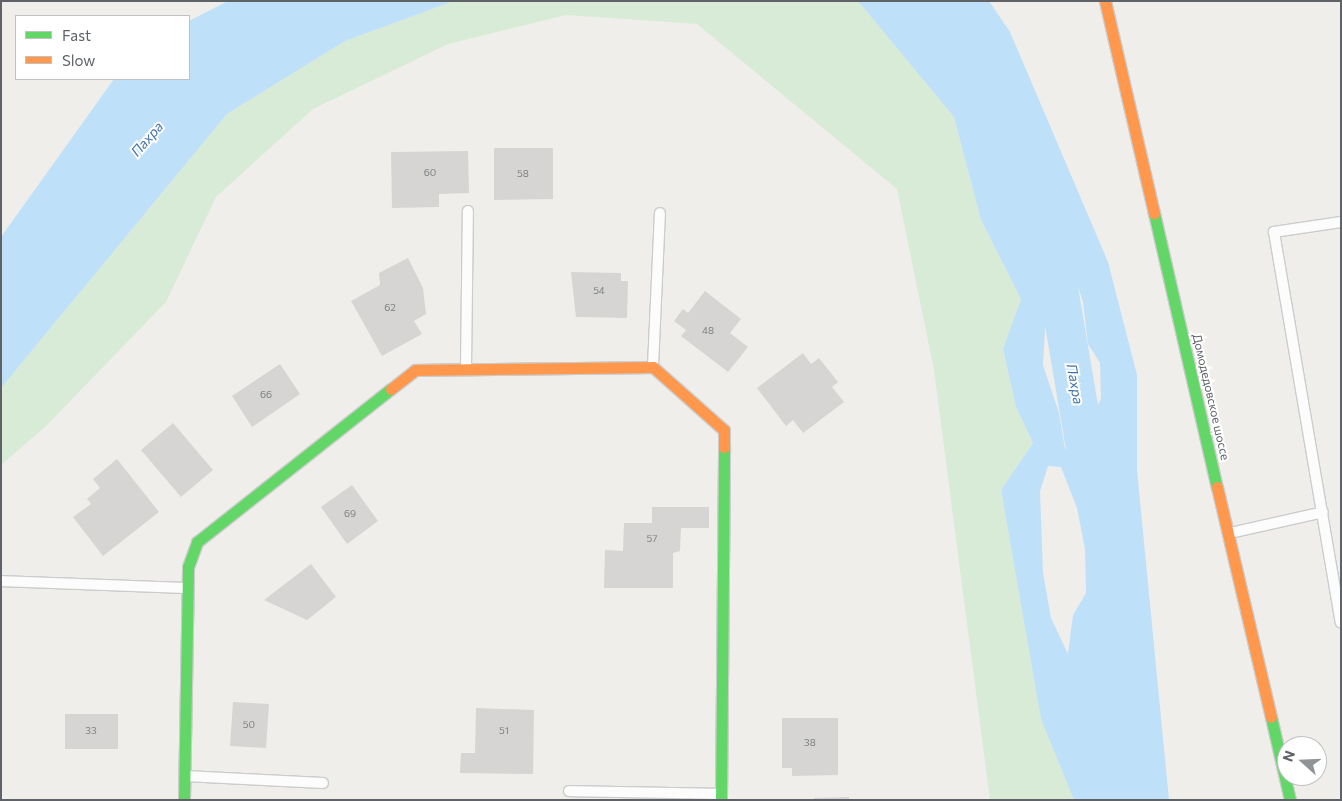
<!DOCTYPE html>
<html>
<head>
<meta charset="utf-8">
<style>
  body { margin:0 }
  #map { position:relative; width:1342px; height:801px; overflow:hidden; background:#efeeea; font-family:Commissioner,sans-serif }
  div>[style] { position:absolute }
  .green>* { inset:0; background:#d8ebd6 }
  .water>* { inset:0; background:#bfe0f9 }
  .river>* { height:39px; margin:-19.5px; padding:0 19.5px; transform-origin:19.5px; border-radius:19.5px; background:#bfe0f9 }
  .building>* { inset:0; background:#d6d5d3 }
  .roads { filter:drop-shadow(1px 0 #cbcccc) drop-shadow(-1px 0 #cbcccc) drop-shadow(0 1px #cbcccc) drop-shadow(0 -1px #cbcccc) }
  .lane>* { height:10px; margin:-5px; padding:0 5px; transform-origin:5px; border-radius:5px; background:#fdfcfc }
  .fast>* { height:11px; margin:-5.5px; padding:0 5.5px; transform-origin:5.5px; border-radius:5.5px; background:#63d668 }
  .slow>* { height:11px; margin:-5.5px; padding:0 5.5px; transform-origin:5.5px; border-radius:5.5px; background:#ff974d }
  span { translate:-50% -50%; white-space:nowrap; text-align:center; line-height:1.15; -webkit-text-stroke:4px #fff; paint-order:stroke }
  .number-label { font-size:10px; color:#7e8184 }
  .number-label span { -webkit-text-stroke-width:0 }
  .street-label { font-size:12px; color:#5f6368 }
  .water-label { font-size:14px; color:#4174aa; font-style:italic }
  .frame { position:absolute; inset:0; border:2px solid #5f6368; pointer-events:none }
  .legend { position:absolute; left:15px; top:15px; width:175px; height:65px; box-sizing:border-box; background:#fff; border:1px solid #bfc1c3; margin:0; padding:6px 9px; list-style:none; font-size:15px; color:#5f6368 }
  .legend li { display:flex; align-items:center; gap:10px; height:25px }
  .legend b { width:25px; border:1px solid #bfc1c3 }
  .north { position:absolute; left:1277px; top:736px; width:50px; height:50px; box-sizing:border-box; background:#fff; border:1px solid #bfc1c3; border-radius:50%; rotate:290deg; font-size:14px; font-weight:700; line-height:20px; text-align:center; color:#5f6368 }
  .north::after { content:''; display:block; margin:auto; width:18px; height:22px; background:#919496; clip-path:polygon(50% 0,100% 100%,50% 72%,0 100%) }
</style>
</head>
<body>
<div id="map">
  <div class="green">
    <div style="clip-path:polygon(454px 1px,858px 1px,954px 117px,981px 220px,1021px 299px,1003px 349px,1016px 407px,1033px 443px,1001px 490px,1041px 718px,1074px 800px,990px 800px,934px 370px,897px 189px,697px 24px,566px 15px,448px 44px,313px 109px,216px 197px,166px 302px,46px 426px,1px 465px,1px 388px,227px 114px,345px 41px)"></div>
  </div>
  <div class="water">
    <div style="clip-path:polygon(228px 1px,454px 1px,345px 41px,227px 114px,1px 388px,1px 237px,114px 79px,189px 79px,189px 21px)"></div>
    <div style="clip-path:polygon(evenodd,858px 1px,989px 1px,1010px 32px,1108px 262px,1137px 375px,1137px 470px,1169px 800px,1074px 800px,1041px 719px,1001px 490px,1033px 443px,1016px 407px,1003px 349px,1021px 299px,981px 220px,954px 117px,858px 1px,1065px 247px,1083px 302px,1088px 344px,1100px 363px,1101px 398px,1093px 418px,1097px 440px,1065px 449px,1059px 413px,1043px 365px,1047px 291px,1065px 247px,858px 1px,1048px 466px,1061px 467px,1077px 508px,1085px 549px,1086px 593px,1073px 615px,1068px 654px,1051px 618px,1043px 573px,1040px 491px,1048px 466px)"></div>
  </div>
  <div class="river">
    <div style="left:1046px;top:217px;width:281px;rotate:80.4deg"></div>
  </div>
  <div class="building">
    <div style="clip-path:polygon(494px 148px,553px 148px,553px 199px,494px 200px)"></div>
    <div style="clip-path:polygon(468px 151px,469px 193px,439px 194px,439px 207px,392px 208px,391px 152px)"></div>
    <div style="clip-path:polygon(408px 258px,423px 288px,426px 314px,414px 321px,422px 334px,382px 356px,351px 301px,380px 285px,379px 273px)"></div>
    <div style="clip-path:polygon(571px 272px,621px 273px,621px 281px,628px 281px,627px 318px,576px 317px)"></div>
    <div style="clip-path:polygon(705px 291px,741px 319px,730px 333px,748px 347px,728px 372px,681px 336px,686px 330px,674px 321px,683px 309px,688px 313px)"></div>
    <div style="clip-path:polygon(803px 353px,811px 364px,819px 358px,838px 382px,832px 387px,844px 402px,803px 433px,793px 420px,786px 426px,757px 388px)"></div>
    <div style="clip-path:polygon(280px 364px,300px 394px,252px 427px,232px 396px)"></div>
    <div style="clip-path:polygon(173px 423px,213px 470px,181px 497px,141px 450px)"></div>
    <div style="clip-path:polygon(117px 459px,159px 512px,103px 556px,73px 517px,91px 504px,87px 499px,100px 488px,93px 479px)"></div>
    <div style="clip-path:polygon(352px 485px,378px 521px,347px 544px,321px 507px)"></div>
    <div style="clip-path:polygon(652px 507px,709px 507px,709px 528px,681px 528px,680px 551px,673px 553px,673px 588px,604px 588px,605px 550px,623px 551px,624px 523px,652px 523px)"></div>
    <div style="clip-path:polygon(311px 564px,336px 597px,307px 620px,264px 600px)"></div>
    <div style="clip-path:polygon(233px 702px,269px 704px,266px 748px,230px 746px)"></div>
    <div style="clip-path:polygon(476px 708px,534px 710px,533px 774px,460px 773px,461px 753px,475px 753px)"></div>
    <div style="clip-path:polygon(65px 714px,118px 714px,118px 749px,65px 749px)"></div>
    <div style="clip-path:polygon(782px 718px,838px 718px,838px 775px,792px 776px,792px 768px,782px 768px)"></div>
    <div style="clip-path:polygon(849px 797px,849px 800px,814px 800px,814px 798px)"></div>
  </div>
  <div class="roads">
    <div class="lane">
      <div style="left:1341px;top:222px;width:68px;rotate:171.5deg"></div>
      <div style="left:1274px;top:232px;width:396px;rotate:80.3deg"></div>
      <div style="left:653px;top:366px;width:153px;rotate:-87.4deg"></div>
      <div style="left:466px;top:367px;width:156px;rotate:-89.3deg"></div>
      <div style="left:1230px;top:533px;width:95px;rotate:-12.7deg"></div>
      <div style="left:1px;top:581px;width:186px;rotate:2.2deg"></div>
      <div style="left:185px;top:776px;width:138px;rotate:2.9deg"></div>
      <div style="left:569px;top:791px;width:151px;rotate:1.1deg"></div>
    </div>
    <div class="fast">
      <div style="left:1154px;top:213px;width:281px;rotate:77.1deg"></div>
      <div style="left:1271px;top:717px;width:85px;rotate:77.1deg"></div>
      <div style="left:184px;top:800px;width:233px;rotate:-89deg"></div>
      <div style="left:188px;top:567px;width:27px;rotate:-70deg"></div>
      <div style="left:197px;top:542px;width:247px;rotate:-38.3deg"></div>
      <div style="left:721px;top:800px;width:353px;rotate:-89.5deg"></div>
    </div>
    <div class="slow">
      <div style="left:1105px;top:1px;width:218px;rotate:77deg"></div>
      <div style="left:391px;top:389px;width:31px;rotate:-38deg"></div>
      <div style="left:415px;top:370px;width:238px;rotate:-0.7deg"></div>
      <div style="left:653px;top:367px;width:95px;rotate:41.6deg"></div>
      <div style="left:724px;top:430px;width:17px;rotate:90deg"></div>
      <div style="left:1217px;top:487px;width:236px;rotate:76.8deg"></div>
    </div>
  </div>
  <div class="number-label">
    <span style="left:430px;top:173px">60</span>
    <span style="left:523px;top:174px">58</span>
    <span style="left:599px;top:291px">54</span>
    <span style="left:390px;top:308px">62</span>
    <span style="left:708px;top:331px">48</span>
    <span style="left:266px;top:395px">66</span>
    <span style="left:350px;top:514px">69</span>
    <span style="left:652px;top:539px">57</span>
    <span style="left:249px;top:725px">50</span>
    <span style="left:91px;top:731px">33</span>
    <span style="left:504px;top:731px">51</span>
    <span style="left:810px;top:743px">38</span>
  </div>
  <div class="street-label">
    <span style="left:1211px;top:397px;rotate:77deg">Домодедовское шоссе</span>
  </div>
  <div class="water-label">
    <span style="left:147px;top:139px;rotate:-49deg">Пахра</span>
    <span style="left:1075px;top:384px;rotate:80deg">Пахра</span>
  </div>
  <div class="frame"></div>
  <ul class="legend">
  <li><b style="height:6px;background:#63d668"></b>Fast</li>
  <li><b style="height:6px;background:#ff974d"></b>Slow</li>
  </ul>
  <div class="north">N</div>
</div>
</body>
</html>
